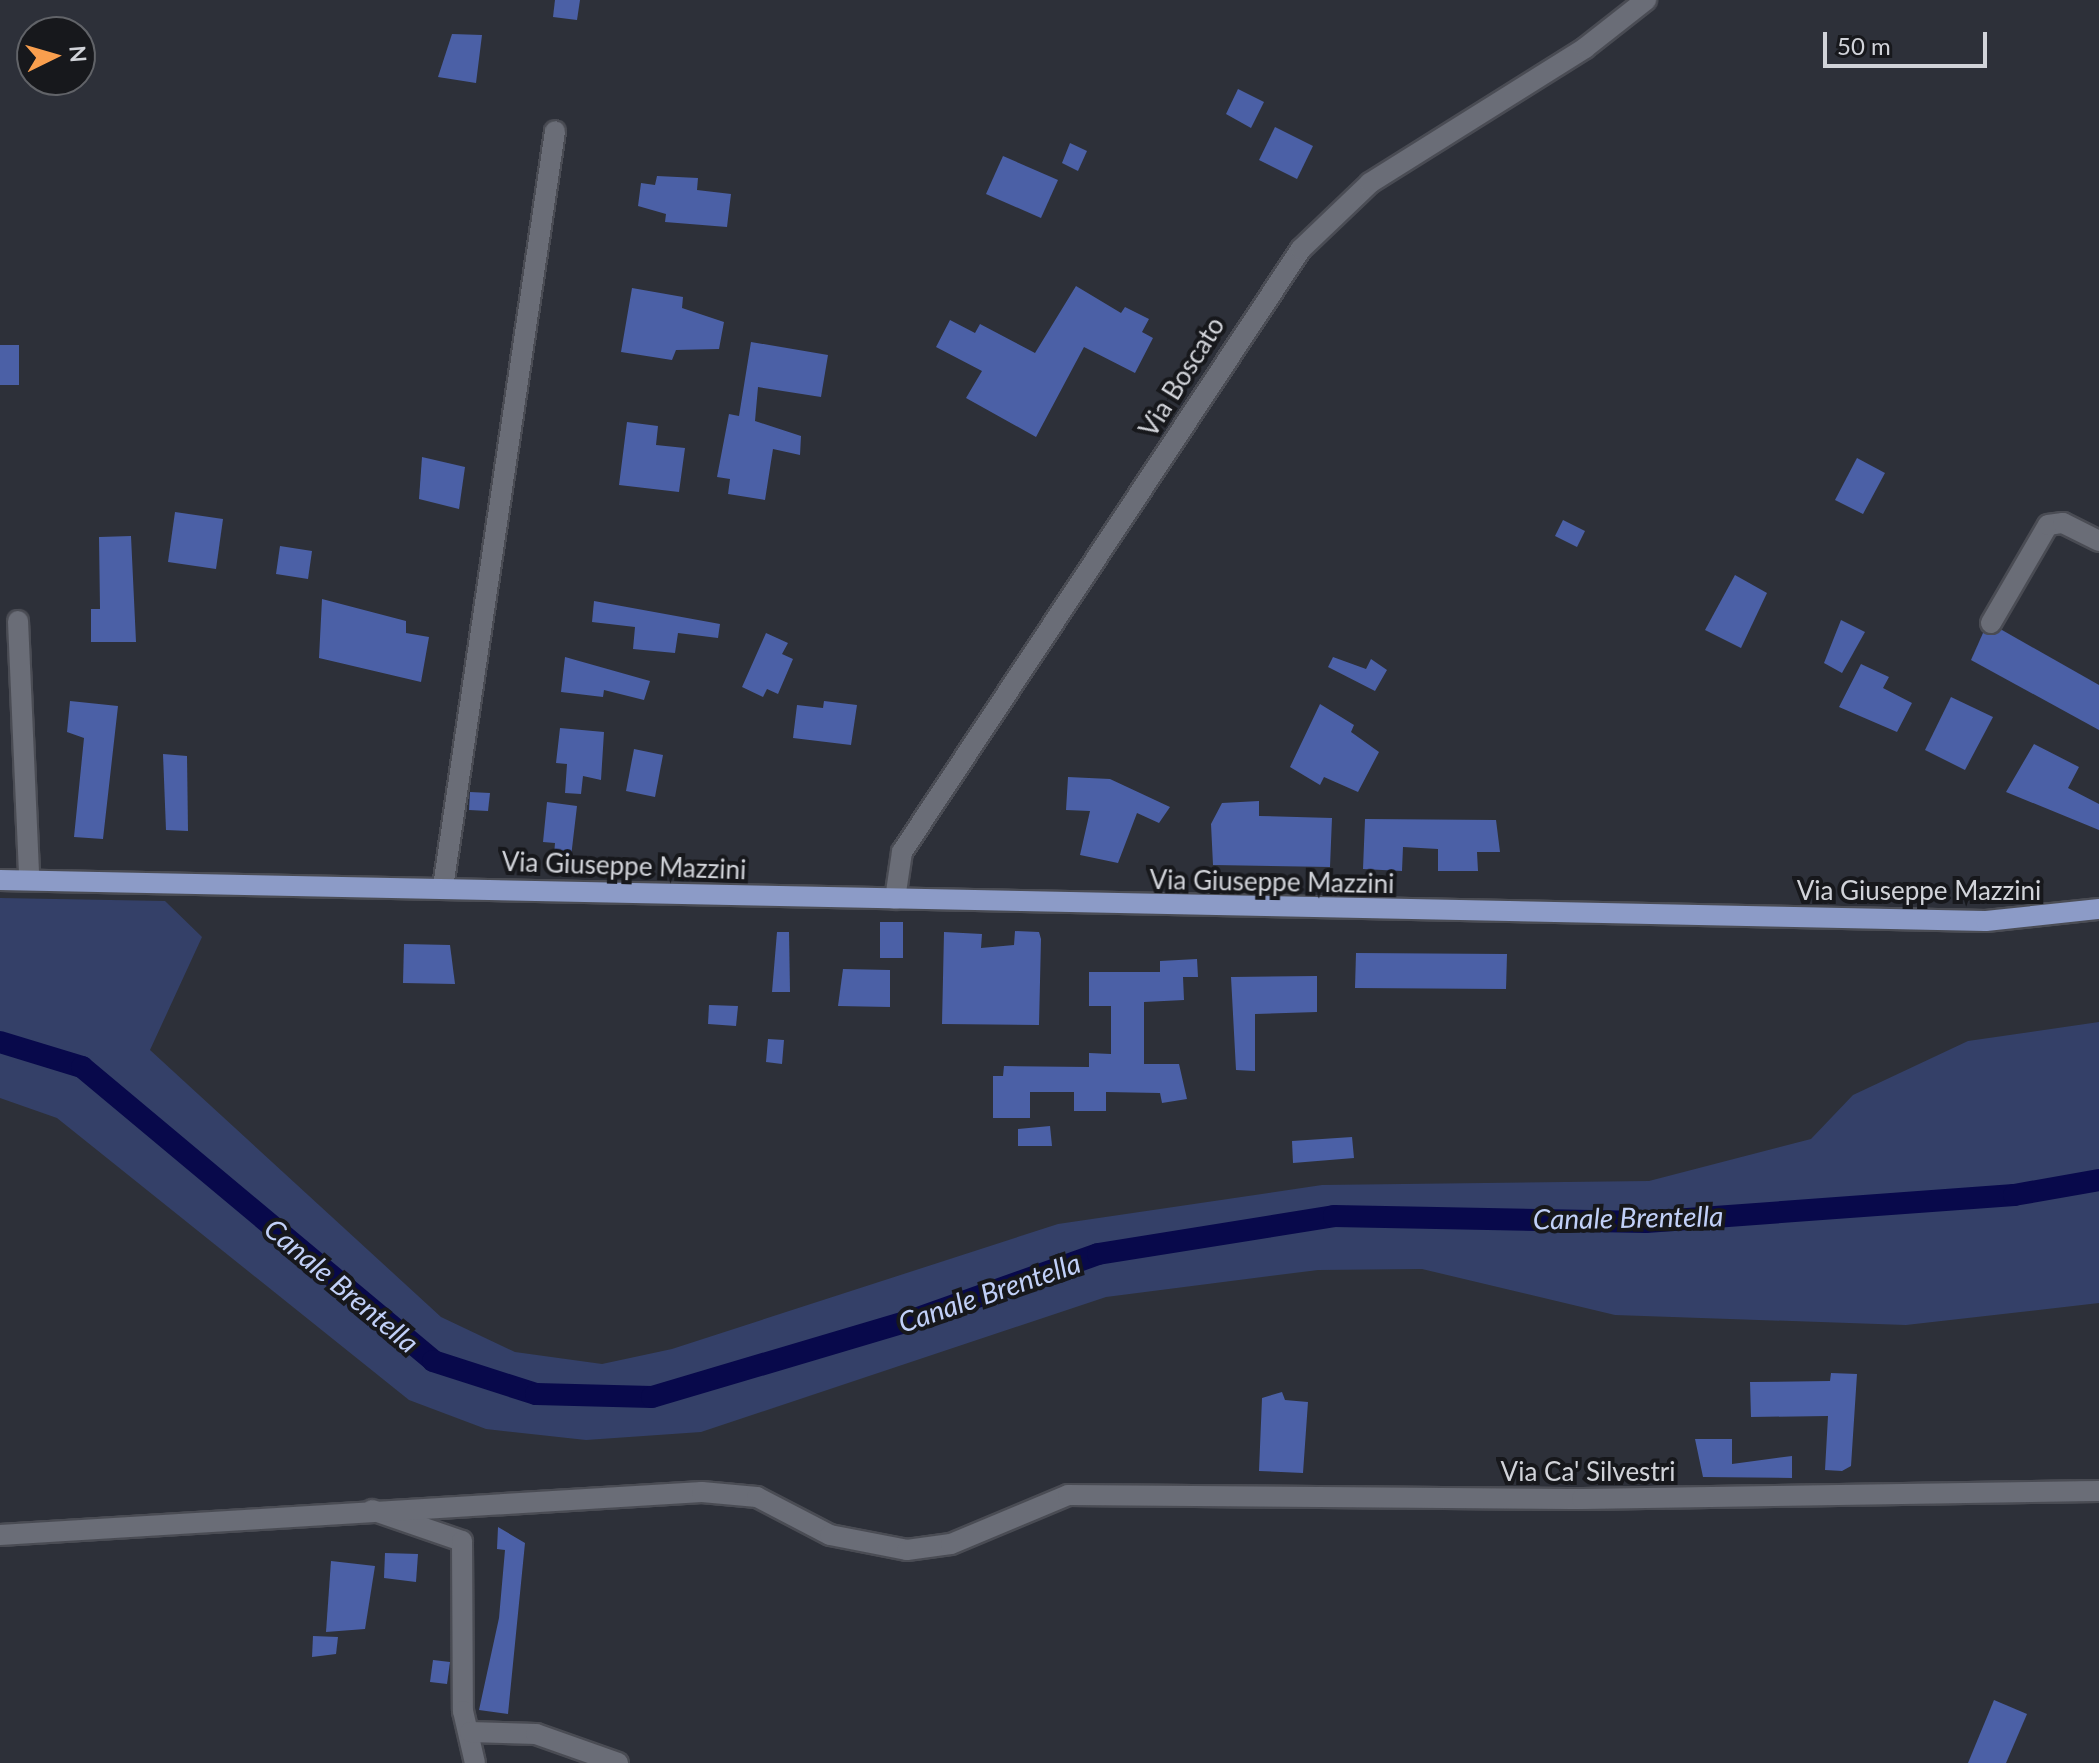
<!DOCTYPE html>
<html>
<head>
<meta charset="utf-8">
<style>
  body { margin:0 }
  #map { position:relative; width:2099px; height:1763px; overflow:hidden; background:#2d3039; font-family:Lato,sans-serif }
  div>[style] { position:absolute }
  .green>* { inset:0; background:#344068 }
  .canal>* { height:22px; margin:-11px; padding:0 11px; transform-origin:11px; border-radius:11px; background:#08094b }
  .building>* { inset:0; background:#4b60a6 }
  .roads { filter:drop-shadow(2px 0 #4a4c54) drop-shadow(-2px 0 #4a4c54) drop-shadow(0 2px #4a4c54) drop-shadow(0 -2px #4a4c54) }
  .minor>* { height:20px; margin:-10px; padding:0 10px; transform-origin:10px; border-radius:10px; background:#6a6d77 }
  .major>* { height:20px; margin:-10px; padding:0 10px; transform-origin:10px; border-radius:10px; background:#8c9bc7 }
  span { translate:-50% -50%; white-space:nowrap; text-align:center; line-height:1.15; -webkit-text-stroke:8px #17181c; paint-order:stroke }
  .street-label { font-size:26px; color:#d1d3d9 }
  .water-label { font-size:28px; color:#c1d0f8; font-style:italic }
  .north { position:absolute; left:16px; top:16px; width:80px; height:80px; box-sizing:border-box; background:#17181c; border:2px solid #616368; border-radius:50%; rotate:85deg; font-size:22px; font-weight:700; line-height:32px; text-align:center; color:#d1d3d9 }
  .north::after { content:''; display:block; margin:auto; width:28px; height:36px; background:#fa9f4e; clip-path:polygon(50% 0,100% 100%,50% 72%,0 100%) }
  .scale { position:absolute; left:1823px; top:32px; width:164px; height:36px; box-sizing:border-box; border:4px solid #d1d3d9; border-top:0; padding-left:10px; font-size:24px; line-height:28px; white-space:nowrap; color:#d1d3d9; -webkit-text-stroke:6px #17181c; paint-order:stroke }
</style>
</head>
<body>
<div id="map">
  <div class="green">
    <div style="clip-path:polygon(0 898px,165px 901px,202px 937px,150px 1050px,441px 1317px,515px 1352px,602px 1364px,672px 1349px,1058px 1224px,1322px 1185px,1649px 1181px,1811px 1139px,1853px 1095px,1968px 1041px,2099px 1022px,2099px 1303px,1906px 1325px,1615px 1315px,1422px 1269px,1318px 1270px,1106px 1297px,701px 1432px,586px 1440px,486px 1429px,409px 1400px,57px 1118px,0 1098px)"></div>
  </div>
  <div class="canal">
    <div style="left:0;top:1042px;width:86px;rotate:17deg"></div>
    <div style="left:82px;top:1067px;width:458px;rotate:39.9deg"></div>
    <div style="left:433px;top:1361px;width:108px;rotate:17.8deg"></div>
    <div style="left:536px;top:1394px;width:116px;rotate:1.5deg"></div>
    <div style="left:652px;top:1397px;width:271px;rotate:-16.5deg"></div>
    <div style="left:912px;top:1320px;width:197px;rotate:-19.5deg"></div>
    <div style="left:1098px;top:1254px;width:239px;rotate:-9.1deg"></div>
    <div style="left:1334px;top:1216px;width:312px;rotate:1.1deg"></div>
    <div style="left:1646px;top:1222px;width:369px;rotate:-4.2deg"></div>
    <div style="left:2014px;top:1195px;width:86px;rotate:-10deg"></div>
  </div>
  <div class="building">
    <div style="clip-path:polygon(555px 0,580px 0,577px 20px,553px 17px)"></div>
    <div style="clip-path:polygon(452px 34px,482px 35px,476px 83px,438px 77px)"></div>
    <div style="clip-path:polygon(1238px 89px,1264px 102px,1251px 128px,1226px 114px)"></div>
    <div style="clip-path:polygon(1275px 127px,1313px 146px,1297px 179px,1259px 160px)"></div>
    <div style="clip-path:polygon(1070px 143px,1087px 151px,1078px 171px,1062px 163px)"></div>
    <div style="clip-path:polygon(1003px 156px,1058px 180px,1041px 218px,986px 194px)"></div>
    <div style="clip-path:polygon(657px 176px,698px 178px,697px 190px,731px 194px,727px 227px,665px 222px,666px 214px,638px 206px,641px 183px,655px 185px)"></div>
    <div style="clip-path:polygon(1076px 286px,1121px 313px,1125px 307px,1149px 319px,1142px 332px,1153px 338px,1135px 373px,1084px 347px,1036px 437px,966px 398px,982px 371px,936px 347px,950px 320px,975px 333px,980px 324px,1035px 353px)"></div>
    <div style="clip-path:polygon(632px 288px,683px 297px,682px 308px,724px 322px,719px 349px,676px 350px,672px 360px,621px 352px)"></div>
    <div style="clip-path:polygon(751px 342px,828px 355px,821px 397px,758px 387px,755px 421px,801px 436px,800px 455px,773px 449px,765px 500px,728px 494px,730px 479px,717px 477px,729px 414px,739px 416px)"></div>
    <div style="clip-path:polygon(0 345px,19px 345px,19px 385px,0 385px)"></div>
    <div style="clip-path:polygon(627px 422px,658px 426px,656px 445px,685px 448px,679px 492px,619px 485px)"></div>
    <div style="clip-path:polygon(422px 457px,465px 467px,459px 509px,419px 499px)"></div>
    <div style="clip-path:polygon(1857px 458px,1885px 473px,1863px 514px,1835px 500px)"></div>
    <div style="clip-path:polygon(175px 512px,223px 519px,216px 569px,168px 562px)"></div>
    <div style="clip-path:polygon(1563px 520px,1585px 531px,1577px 547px,1555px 536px)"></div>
    <div style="clip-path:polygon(131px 536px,136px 642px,91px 642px,91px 609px,100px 609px,99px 537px)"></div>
    <div style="clip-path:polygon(280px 546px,312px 551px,308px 579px,276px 574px)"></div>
    <div style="clip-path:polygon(1735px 575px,1767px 593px,1741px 648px,1705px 630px)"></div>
    <div style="clip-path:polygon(322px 599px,406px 621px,406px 633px,429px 637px,421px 682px,319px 658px)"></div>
    <div style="clip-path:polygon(594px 601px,720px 624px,718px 638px,678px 633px,675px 653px,633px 649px,635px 627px,592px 622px)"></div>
    <div style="clip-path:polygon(1841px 620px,1865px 632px,1842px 673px,1824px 663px)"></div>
    <div style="clip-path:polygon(2002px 630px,2099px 685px,2099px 730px,1971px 660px,1983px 633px)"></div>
    <div style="clip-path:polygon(766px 633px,788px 643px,782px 654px,793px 659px,778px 694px,767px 689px,763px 697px,742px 687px)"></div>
    <div style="clip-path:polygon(565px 657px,650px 681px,644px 700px,604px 690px,603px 697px,561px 692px)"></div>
    <div style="clip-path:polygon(1333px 657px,1366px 669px,1371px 659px,1387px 670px,1375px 691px,1328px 667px)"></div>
    <div style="clip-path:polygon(1861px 664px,1889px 677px,1883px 688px,1912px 703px,1897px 732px,1839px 707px)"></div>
    <div style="clip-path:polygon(1951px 697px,1993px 717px,1965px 770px,1925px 750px)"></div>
    <div style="clip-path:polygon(70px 701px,118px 706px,103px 839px,74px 837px,84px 738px,67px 732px)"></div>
    <div style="clip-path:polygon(824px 701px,857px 705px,851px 745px,793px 738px,797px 705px,823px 708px)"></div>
    <div style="clip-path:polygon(1320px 704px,1354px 725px,1351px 732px,1379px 752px,1358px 792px,1324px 777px,1320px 785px,1290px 767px)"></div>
    <div style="clip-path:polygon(560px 728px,604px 732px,601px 780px,583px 776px,581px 794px,565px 793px,567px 764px,556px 763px)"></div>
    <div style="clip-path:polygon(2034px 744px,2079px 767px,2068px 788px,2099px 804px,2099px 830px,2006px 792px)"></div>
    <div style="clip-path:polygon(634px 749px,663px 755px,655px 797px,626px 791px)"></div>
    <div style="clip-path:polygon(163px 754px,187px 756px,188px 831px,166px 830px)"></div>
    <div style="clip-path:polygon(1068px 777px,1110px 779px,1170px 807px,1159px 823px,1137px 813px,1118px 863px,1080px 855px,1090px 811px,1066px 810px)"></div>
    <div style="clip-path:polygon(470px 792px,490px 793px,488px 811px,469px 810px)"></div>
    <div style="clip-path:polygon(1259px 801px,1259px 816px,1332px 818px,1330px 867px,1213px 865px,1211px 824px,1222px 803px)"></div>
    <div style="clip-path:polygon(547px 802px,577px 806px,571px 857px,554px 855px,555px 843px,543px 842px)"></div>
    <div style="clip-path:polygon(1365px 819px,1496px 820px,1500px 852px,1477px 852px,1478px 871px,1438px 871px,1438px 849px,1403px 847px,1402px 871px,1363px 869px)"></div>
    <div style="clip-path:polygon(880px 922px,903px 922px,903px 958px,880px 958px)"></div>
    <div style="clip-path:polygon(1015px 931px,1039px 932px,1041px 939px,1039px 1025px,942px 1024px,944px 932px,982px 934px,981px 948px,1014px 945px)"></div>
    <div style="clip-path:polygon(777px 932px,789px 932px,790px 992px,772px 992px)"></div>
    <div style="clip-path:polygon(404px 944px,450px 945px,455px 984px,403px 983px)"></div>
    <div style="clip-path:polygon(1356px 953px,1507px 954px,1506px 989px,1355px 988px)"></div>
    <div style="clip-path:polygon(1197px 959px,1198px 977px,1183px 977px,1184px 1000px,1144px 1002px,1144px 1064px,1179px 1064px,1187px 1099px,1162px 1103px,1160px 1093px,1106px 1092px,1106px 1111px,1074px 1111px,1074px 1092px,1030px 1092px,1030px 1118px,993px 1118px,993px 1076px,1003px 1076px,1004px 1066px,1089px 1067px,1089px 1053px,1111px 1054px,1111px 1006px,1089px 1006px,1089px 972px,1160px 972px,1160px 961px)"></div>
    <div style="clip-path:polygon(843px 969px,890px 970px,890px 1007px,838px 1006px)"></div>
    <div style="clip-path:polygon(1317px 976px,1317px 1012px,1255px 1014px,1255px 1071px,1236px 1070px,1231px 977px)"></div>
    <div style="clip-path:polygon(709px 1005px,738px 1006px,736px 1026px,708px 1024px)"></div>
    <div style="clip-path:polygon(768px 1039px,784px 1040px,782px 1064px,766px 1062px)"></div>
    <div style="clip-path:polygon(1050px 1126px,1052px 1146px,1018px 1146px,1018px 1129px)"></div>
    <div style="clip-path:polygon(1352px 1137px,1354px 1158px,1293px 1163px,1292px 1141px)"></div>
    <div style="clip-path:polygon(1831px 1373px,1857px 1374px,1851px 1466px,1842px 1471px,1825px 1470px,1828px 1416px,1751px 1417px,1750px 1382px,1830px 1381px)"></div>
    <div style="clip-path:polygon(1282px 1392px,1285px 1400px,1308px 1402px,1303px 1473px,1259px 1471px,1262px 1398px)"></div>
    <div style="clip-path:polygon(1695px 1439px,1732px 1439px,1732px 1464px,1792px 1456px,1792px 1478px,1703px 1477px)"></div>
    <div style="clip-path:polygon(498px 1527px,525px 1543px,508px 1714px,479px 1710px,499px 1618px,505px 1550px,497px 1549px)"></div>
    <div style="clip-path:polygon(385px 1553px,418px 1554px,416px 1582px,384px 1578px)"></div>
    <div style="clip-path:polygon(331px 1561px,375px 1566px,365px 1629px,326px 1632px)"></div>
    <div style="clip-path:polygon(313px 1636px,338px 1637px,336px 1654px,312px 1657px)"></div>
    <div style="clip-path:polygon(433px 1660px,450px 1662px,447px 1684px,430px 1682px)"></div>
    <div style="clip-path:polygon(1994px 1700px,2027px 1714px,2006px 1763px,1968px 1763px)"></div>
  </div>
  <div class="roads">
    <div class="minor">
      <div style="left:18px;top:621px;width:257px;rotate:87.5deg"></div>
      <div style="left:1991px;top:623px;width:113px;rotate:-59.8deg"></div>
      <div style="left:2048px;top:525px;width:15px;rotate:-8deg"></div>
      <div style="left:2063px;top:523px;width:40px;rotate:26.6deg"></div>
      <div style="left:443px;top:887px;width:764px;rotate:-81.57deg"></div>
      <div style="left:895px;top:899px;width:48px;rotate:-81.5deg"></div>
      <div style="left:902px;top:852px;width:723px;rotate:-56.51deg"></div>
      <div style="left:1301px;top:249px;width:95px;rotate:-43.7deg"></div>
      <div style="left:1370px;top:183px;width:254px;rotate:-32.1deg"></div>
      <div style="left:1585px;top:48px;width:78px;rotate:-38.2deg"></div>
      <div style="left:372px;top:1510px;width:95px;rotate:19deg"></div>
      <div style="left:462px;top:1541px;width:170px;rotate:89.7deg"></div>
      <div style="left:463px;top:1711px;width:53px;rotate:77deg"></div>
      <div style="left:0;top:1535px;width:703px;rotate:-3.51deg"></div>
      <div style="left:702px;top:1492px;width:55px;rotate:5.2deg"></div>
      <div style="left:757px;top:1497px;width:82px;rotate:27.5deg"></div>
      <div style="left:830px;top:1535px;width:78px;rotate:11deg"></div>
      <div style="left:907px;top:1550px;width:44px;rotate:-7.8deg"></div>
      <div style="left:951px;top:1544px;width:127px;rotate:-22.7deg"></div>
      <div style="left:1068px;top:1495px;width:514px;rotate:0.45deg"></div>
      <div style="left:1582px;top:1499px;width:517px;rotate:-0.89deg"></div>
      <div style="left:470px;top:1732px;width:66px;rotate:1.7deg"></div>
      <div style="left:536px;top:1734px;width:87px;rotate:19.5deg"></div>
    </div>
    <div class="major">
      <div style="left:0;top:880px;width:1986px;rotate:1.18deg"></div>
      <div style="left:1986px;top:921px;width:114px;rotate:-6.1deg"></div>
    </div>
  </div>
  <div class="street-label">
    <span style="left:1182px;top:377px;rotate:-58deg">Via Boscato</span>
    <span style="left:624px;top:866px;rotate:2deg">Via Giuseppe Mazzini</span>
    <span style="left:1272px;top:882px;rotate:1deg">Via Giuseppe Mazzini</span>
    <span style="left:1919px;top:891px">Via Giuseppe Mazzini</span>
    <span style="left:1588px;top:1472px">Via Ca' Silvestri</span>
  </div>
  <div class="water-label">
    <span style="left:1628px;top:1217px;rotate:-1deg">Canale Brentella</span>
    <span style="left:342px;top:1285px;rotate:40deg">Canale Brentella</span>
    <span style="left:989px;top:1292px;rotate:-19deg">Canale Brentella</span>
  </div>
  <div class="north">N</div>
  <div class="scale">50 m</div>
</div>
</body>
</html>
